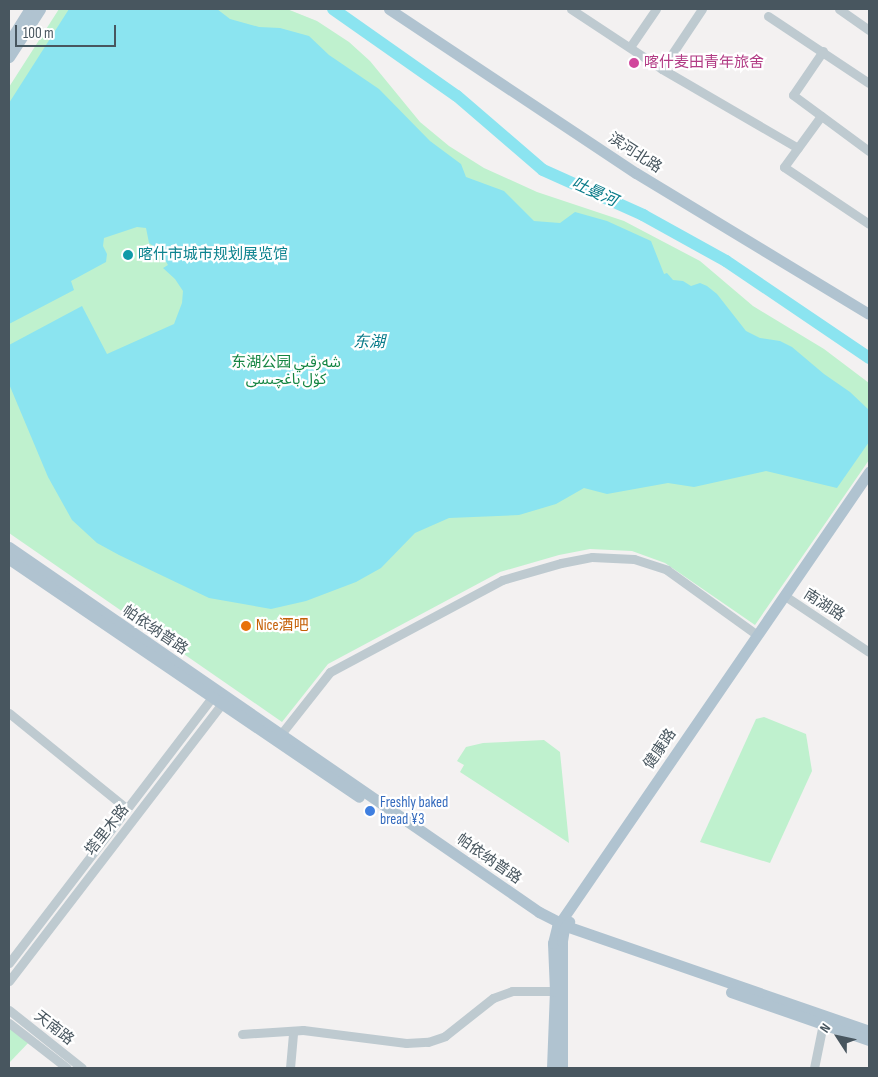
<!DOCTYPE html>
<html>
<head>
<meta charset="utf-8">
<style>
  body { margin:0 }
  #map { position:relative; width:878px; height:1077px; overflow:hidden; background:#f3f1f1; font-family:"Sofia Sans Condensed","Noto Sans Arabic","Noto Sans SC",sans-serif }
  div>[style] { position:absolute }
  .green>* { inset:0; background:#bff1ce }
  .water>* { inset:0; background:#8be4f0 }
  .river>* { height:12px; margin:-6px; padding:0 6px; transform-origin:6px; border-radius:6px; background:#8be4f0 }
  .minor>* { height:9px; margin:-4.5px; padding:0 4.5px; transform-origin:4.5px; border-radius:4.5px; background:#becad0 }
  .major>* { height:11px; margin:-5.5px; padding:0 5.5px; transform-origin:5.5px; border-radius:5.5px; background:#b0c3d0 }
  .dots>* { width:14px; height:14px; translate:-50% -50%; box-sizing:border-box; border:2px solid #fff; border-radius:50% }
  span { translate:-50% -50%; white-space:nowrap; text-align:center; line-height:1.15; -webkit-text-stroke:4.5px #fff; paint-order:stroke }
  .hotel-label { font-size:15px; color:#b23c85 }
  .left { translate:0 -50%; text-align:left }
  .street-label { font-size:15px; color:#48565f }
  .culture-label { font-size:15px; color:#0d838f }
  .park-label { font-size:15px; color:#148542 }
  .food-label { font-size:15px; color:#c56008 }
  .shop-label { font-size:15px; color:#366cbe }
  .water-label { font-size:16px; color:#0a7c8a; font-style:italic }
  .frame { position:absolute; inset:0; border:10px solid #48565f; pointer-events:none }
  .north { position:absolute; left:813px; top:1012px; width:50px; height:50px; -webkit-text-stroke:4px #fff; paint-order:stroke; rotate:305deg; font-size:14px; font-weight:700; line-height:20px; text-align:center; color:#48565f }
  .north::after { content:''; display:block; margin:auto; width:18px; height:22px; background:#48565f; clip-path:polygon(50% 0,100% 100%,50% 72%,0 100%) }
  .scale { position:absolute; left:15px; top:25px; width:101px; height:22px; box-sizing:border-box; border:2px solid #48565f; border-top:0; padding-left:6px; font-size:15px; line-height:18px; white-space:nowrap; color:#48565f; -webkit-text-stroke:4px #fff; paint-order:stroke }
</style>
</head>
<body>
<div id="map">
  <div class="green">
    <div style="clip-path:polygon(59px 9px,287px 9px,317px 21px,349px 42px,370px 61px,420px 122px,449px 146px,484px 168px,537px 192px,624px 221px,700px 261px,753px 306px,824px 349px,869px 383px,869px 460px,755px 625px,665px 563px,632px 551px,590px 549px,559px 555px,500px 572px,328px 664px,282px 722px,9px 533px,9px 87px)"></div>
    <div style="clip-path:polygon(764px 717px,806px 734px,812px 771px,770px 863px,700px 842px,756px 719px)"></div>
    <div style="clip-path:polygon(544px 740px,560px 752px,569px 843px,460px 772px,464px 765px,457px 761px,466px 747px,483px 743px)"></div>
    <div style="clip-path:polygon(9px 1023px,31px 1040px,9px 1063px)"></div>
  </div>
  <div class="water">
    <div style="clip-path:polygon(69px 9px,217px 9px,230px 19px,259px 27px,280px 28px,309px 36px,329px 55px,379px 89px,430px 141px,461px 164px,466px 177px,504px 191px,534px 221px,560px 223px,575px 212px,607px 221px,651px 241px,664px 274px,667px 273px,673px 280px,683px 281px,691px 286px,700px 283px,707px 286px,717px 294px,746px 331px,760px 338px,780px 341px,792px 347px,824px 374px,850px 392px,869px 410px,869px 442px,837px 488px,766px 471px,694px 487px,668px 483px,607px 494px,584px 488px,556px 504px,519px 515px,449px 518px,415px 533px,381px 568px,356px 582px,306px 601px,271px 609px,209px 598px,119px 555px,97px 543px,72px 520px,48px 477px,9px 384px,9px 345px,82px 306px,107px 354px,174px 324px,182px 303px,183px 291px,175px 279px,163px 268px,168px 265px,160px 251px,149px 243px,146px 228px,137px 227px,104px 238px,103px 246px,107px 254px,106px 262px,71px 281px,74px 290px,9px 324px,9px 103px)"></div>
  </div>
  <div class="river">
    <div style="left:333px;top:9px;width:151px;rotate:35.1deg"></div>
    <div style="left:457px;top:96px;width:113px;rotate:40.7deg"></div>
    <div style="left:543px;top:170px;width:110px;rotate:24.2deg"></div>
    <div style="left:643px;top:215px;width:95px;rotate:29deg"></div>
    <div style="left:726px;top:261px;width:173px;rotate:34.1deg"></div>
  </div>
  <div class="minor">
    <div style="left:571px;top:9px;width:109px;rotate:33.4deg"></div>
    <div style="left:662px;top:69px;width:157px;rotate:30.2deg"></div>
    <div style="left:839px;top:9px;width:37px;rotate:35deg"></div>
    <div style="left:768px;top:16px;width:121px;rotate:33.6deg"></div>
    <div style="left:630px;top:47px;width:46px;rotate:-55.6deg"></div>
    <div style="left:823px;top:51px;width:53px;rotate:124.3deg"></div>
    <div style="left:793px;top:95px;width:94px;rotate:36.4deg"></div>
    <div style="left:662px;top:69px;width:72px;rotate:-56.3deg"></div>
    <div style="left:821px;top:116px;width:63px;rotate:126deg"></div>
    <div style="left:784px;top:167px;width:102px;rotate:33.8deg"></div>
    <div style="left:788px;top:598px;width:97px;rotate:33.7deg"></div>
    <div style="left:9px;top:713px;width:152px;rotate:39.1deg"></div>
    <div style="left:281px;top:734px;width:79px;rotate:-51.7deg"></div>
    <div style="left:330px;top:672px;width:195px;rotate:-28.1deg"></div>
    <div style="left:502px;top:580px;width:61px;rotate:-16.1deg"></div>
    <div style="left:561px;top:563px;width:32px;rotate:-11deg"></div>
    <div style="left:592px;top:557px;width:42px;rotate:2.7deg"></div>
    <div style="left:634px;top:559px;width:35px;rotate:18deg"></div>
    <div style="left:667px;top:570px;width:111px;rotate:35.8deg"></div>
    <div style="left:9px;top:963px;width:341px;rotate:-52.6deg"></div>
    <div style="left:9px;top:981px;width:354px;rotate:-52.5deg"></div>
    <div style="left:9px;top:1010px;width:93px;rotate:38.5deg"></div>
    <div style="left:9px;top:1023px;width:73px;rotate:37.8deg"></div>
    <div style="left:242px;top:1034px;width:61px;rotate:-3.8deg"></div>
    <div style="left:303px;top:1030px;width:104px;rotate:7.2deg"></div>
    <div style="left:406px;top:1043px;width:22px;rotate:-3deg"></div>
    <div style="left:428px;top:1042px;width:18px;rotate:-19deg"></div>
    <div style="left:445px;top:1036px;width:61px;rotate:-38.4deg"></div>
    <div style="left:493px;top:998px;width:20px;rotate:-20deg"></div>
    <div style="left:512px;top:991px;width:49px"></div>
    <div style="left:290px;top:1068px;width:37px;rotate:-85deg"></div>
    <div style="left:814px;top:1068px;width:50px;rotate:-78.5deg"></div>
  </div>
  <div class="major">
    <div style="left:389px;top:9px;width:296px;rotate:33.6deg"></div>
    <div style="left:636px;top:173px;width:272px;rotate:31.2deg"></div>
    <div style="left:9px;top:42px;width:39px;rotate:-58deg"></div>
    <div style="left:9px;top:57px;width:57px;rotate:-57.1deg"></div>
    <div style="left:9px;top:547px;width:644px;rotate:34.55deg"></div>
    <div style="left:539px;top:912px;width:30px;rotate:27deg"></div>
    <div style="left:566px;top:926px;width:321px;rotate:19.1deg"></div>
    <div style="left:9px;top:559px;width:423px;rotate:34.2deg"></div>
    <div style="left:731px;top:992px;width:146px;rotate:19.2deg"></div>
    <div style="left:552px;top:1068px;width:77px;rotate:-87.8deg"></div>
    <div style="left:555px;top:991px;width:48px;rotate:-92.4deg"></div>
    <div style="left:553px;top:943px;width:16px;rotate:-76deg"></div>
    <div style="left:557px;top:927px;width:552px;rotate:-55.56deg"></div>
    <div style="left:562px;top:1068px;width:127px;rotate:-90deg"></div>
    <div style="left:562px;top:941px;width:12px;rotate:-81deg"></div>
    <div style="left:564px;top:929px;width:9px;rotate:-54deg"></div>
  </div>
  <div class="dots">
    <div style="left:634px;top:63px;background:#d1479c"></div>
    <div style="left:128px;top:255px;background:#0f9aa8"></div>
    <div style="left:246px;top:626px;background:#e8710a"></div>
    <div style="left:370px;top:811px;background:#3f7fe0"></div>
  </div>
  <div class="hotel-label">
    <span class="left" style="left:644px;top:63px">喀什麦田青年旅舍</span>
  </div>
  <div class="street-label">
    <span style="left:635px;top:153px;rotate:33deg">滨河北路</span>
    <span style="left:824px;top:605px;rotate:33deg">南湖路</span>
    <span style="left:155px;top:630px;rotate:34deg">帕依纳普路</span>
    <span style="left:660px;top:749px;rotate:-56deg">健康路</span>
    <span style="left:107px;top:830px;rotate:-52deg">塔里木路</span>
    <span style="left:489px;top:859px;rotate:35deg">帕依纳普路</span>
    <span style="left:54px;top:1028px;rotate:38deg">天南路</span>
  </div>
  <div class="culture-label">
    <span class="left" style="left:138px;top:255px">喀什市城市规划展览馆</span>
  </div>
  <div class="park-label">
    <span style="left:286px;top:371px">东湖公园 شەرقىي<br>كۆل باغچىسى</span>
  </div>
  <div class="food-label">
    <span class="left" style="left:256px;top:626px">Nice酒吧</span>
  </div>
  <div class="shop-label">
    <span class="left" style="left:380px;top:811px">Freshly baked<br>bread ¥3</span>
  </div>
  <div class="water-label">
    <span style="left:594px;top:193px;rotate:24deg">吐曼河</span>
    <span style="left:369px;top:343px">东湖</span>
  </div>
  <div class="frame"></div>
  <div class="north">N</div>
  <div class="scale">100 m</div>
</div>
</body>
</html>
